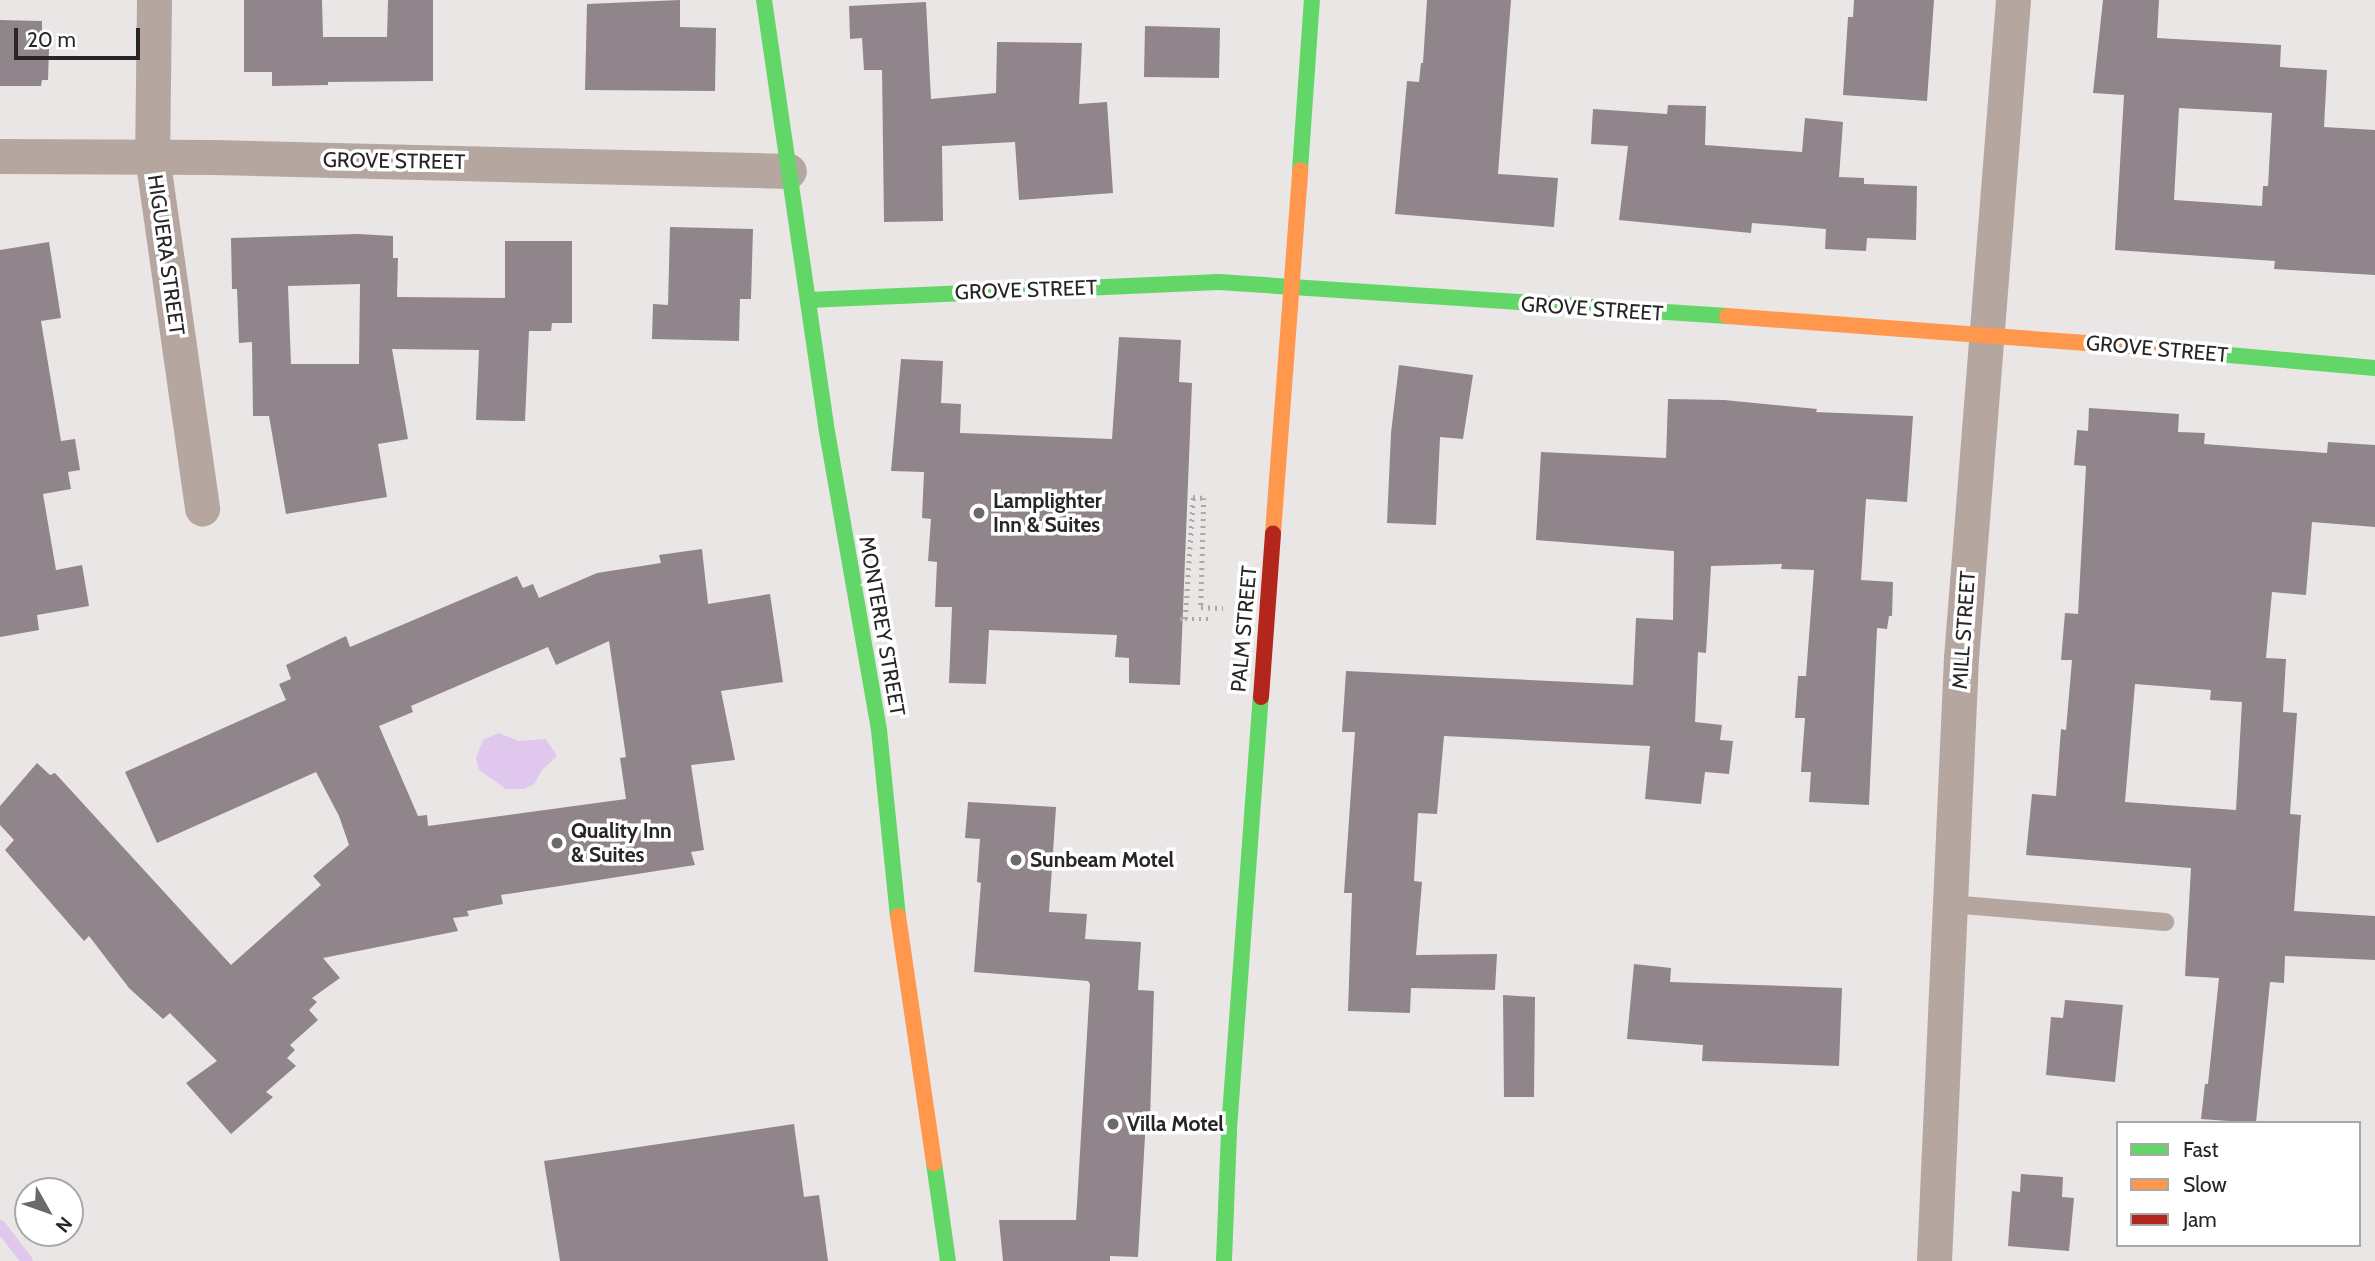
<!DOCTYPE html>
<html>
<head>
<meta charset="utf-8">
<style>
  body { margin:0 }
  #map { position:relative; width:2375px; height:1261px; overflow:hidden; background:#eae6e6; font-family:Cabin,sans-serif }
  div>[style] { position:absolute }
  .water>* { inset:0; background:#e0c7ee }
  .stream>* { height:12px; margin:-6px; padding:0 6px; transform-origin:6px; border-radius:6px; background:#e0c7ee }
  .building>* { inset:0; background:#90858b }
  .path>* { height:4.5px; margin-top:-2.25px; transform-origin:0; background:repeating-linear-gradient(90deg,#b0a7a4 0 2px,transparent 0 7px) }
  .lane>* { height:18px; margin:-9px; padding:0 9px; transform-origin:9px; border-radius:9px; background:#b5a6a0 }
  .street>* { height:35px; margin:-17.5px; padding:0 17.5px; transform-origin:17.5px; border-radius:17.5px; background:#b5a6a0 }
  .fast>* { height:16px; margin:-8px; padding:0 8px; transform-origin:8px; border-radius:8px; background:#63d668 }
  .slow>* { height:16px; margin:-8px; padding:0 8px; transform-origin:8px; border-radius:8px; background:#ff974d }
  .jam>* { height:16px; margin:-8px; padding:0 8px; transform-origin:8px; border-radius:8px; background:#b3261e }
  .dots>* { width:19px; height:19px; translate:-50% -50%; box-sizing:border-box; border:4px solid #fff; border-radius:50% }
  span { translate:-50% -50%; white-space:nowrap; text-align:center; line-height:1.15; -webkit-text-stroke:7px #fff; paint-order:stroke }
  .street-label { font-size:21px; color:#272525 }
  .poi-label { font-size:21px; color:#272525; font-weight:700 }
  .left { translate:0 -50%; text-align:left }
  .legend { position:absolute; left:2116px; top:1121px; width:245px; height:126px; box-sizing:border-box; background:#fff; border:2px solid #a9a8a8; margin:0; padding:9px 12px; list-style:none; font-size:21px; color:#272525 }
  .legend li { display:flex; align-items:center; gap:14px; height:35px }
  .legend b { width:35px; border:2px solid #a9a8a8 }
  .north { position:absolute; left:14px; top:1177px; width:70px; height:70px; box-sizing:border-box; background:#fff; border:2px solid #a9a8a8; border-radius:50%; rotate:130deg; font-size:19px; font-weight:700; line-height:28px; text-align:center; color:#272525 }
  .north::after { content:''; display:block; margin:auto; width:24px; height:32px; background:#6b6969; clip-path:polygon(50% 0,100% 100%,50% 72%,0 100%) }
  .scale { position:absolute; left:14px; top:28px; width:126px; height:32px; box-sizing:border-box; border:4px solid #272525; border-top:0; padding-left:9px; font-size:21px; line-height:24px; white-space:nowrap; color:#272525; -webkit-text-stroke:5px #fff; paint-order:stroke }
</style>
</head>
<body>
<div id="map">
  <div class="water">
    <div style="clip-path:polygon(499px 733px,519px 741px,546px 739px,557px 756px,542px 770px,534px 784px,524px 789px,506px 789px,479px 770px,476px 758px,483px 740px)"></div>
  </div>
  <div class="stream">
    <div style="left:0;top:1226px;width:44px;rotate:52.4deg"></div>
  </div>
  <div class="building">
    <div style="clip-path:polygon(244px 0,322px 0,323px 37px,387px 37px,388px 0,433px 0,433px 81px,328px 82px,328px 85px,272px 86px,272px 72px,244px 72px)"></div>
    <div style="clip-path:polygon(680px 0,680px 27px,716px 28px,715px 91px,585px 90px,587px 4px)"></div>
    <div style="clip-path:polygon(1427px 0,1511px 0,1498px 174px,1558px 178px,1554px 227px,1395px 214px,1407px 81px,1419px 82px,1421px 63px,1423px 63px)"></div>
    <div style="clip-path:polygon(1854px 0,1934px 0,1927px 101px,1843px 95px,1848px 17px,1853px 17px)"></div>
    <div style="clip-path:polygon(evenodd,2103px 0,2159px 0,2157px 38px,2281px 45px,2280px 67px,2327px 70px,2324px 127px,2375px 130px,2375px 275px,2274px 269px,2275px 261px,2115px 250px,2124px 95px,2093px 93px,2103px 0,2179px 108px,2272px 113px,2268px 186px,2263px 186px,2262px 206px,2174px 200px,2179px 108px)"></div>
    <div style="clip-path:polygon(926px 2px,931px 99px,996px 93px,997px 42px,1082px 43px,1079px 104px,1107px 102px,1113px 193px,1019px 200px,1015px 142px,942px 146px,943px 221px,884px 222px,882px 70px,864px 70px,862px 38px,850px 39px,849px 6px)"></div>
    <div style="clip-path:polygon(0 20px,42px 21px,42px 49px,49px 49px,48px 80px,42px 80px,41px 86px,0 86px)"></div>
    <div style="clip-path:polygon(1145px 26px,1220px 28px,1219px 78px,1144px 77px)"></div>
    <div style="clip-path:polygon(1668px 105px,1706px 106px,1705px 145px,1802px 152px,1805px 118px,1843px 122px,1839px 177px,1864px 178px,1864px 184px,1917px 186px,1916px 240px,1867px 238px,1866px 251px,1825px 249px,1826px 229px,1752px 223px,1751px 233px,1619px 220px,1628px 146px,1591px 144px,1593px 109px,1667px 114px)"></div>
    <div style="clip-path:polygon(670px 227px,753px 229px,751px 299px,740px 299px,739px 341px,652px 339px,653px 304px,668px 305px)"></div>
    <div style="clip-path:polygon(evenodd,358px 234px,393px 236px,393px 258px,398px 258px,397px 297px,505px 298px,505px 241px,572px 241px,572px 323px,552px 323px,551px 331px,529px 331px,525px 421px,476px 420px,479px 350px,392px 349px,408px 439px,378px 444px,387px 497px,286px 514px,269px 416px,253px 416px,252px 342px,239px 343px,237px 289px,232px 289px,231px 238px,358px 234px,360px 284px,359px 364px,291px 364px,288px 286px,360px 284px)"></div>
    <div style="clip-path:polygon(49px 242px,61px 318px,41px 321px,61px 441px,75px 439px,80px 470px,68px 472px,71px 489px,43px 494px,56px 570px,82px 565px,89px 606px,37px 615px,39px 630px,0 637px,0 250px)"></div>
    <div style="clip-path:polygon(1119px 337px,1181px 340px,1179px 382px,1192px 383px,1180px 685px,1129px 683px,1129px 658px,1115px 657px,1117px 635px,989px 630px,986px 684px,949px 683px,952px 607px,935px 607px,937px 562px,928px 561px,931px 519px,922px 518px,924px 472px,891px 471px,901px 359px,943px 361px,941px 403px,961px 404px,960px 433px,1112px 439px)"></div>
    <div style="clip-path:polygon(1399px 365px,1473px 375px,1463px 439px,1440px 437px,1436px 525px,1387px 523px,1391px 433px)"></div>
    <div style="clip-path:polygon(1668px 399px,1724px 400px,1817px 409px,1816px 412px,1913px 416px,1907px 502px,1866px 499px,1861px 580px,1893px 582px,1892px 616px,1889px 616px,1887px 629px,1877px 628px,1869px 805px,1809px 802px,1811px 772px,1801px 772px,1805px 718px,1795px 718px,1798px 676px,1806px 676px,1814px 570px,1781px 569px,1782px 564px,1711px 566px,1706px 653px,1698px 652px,1695px 722px,1722px 725px,1720px 740px,1733px 741px,1729px 774px,1705px 772px,1701px 804px,1645px 799px,1650px 746px,1444px 736px,1437px 814px,1418px 813px,1414px 881px,1422px 882px,1416px 955px,1497px 954px,1495px 990px,1411px 988px,1410px 1013px,1348px 1011px,1352px 893px,1344px 893px,1355px 732px,1342px 732px,1346px 671px,1633px 685px,1636px 618px,1673px 620px,1674px 551px,1536px 540px,1541px 452px,1666px 458px)"></div>
    <div style="clip-path:polygon(evenodd,2089px 408px,2179px 414px,2178px 432px,2205px 433px,2204px 444px,2327px 453px,2328px 442px,2375px 445px,2375px 527px,2312px 522px,2306px 595px,2272px 592px,2266px 658px,2286px 659px,2283px 712px,2297px 713px,2290px 814px,2301px 815px,2294px 911px,2375px 916px,2375px 960px,2285px 956px,2284px 983px,2270px 982px,2256px 1123px,2201px 1119px,2205px 1084px,2208px 1084px,2219px 978px,2185px 976px,2191px 868px,2026px 855px,2032px 794px,2056px 796px,2061px 729px,2066px 730px,2072px 660px,2061px 660px,2065px 613px,2078px 614px,2086px 466px,2074px 465px,2077px 430px,2088px 431px,2089px 408px,2135px 684px,2211px 690px,2210px 700px,2242px 702px,2236px 810px,2125px 802px,2135px 684px)"></div>
    <div style="clip-path:polygon(evenodd,702px 549px,708px 604px,770px 594px,783px 682px,721px 691px,735px 760px,691px 765px,704px 850px,691px 852px,695px 865px,501px 895px,503px 904px,467px 911px,469px 916px,453px 918px,458px 931px,323px 958px,340px 978px,312px 998px,317px 1002px,309px 1010px,318px 1020px,290px 1045px,295px 1050px,287px 1058px,296px 1066px,266px 1092px,273px 1097px,231px 1134px,186px 1083px,217px 1061px,170px 1013px,163px 1019px,129px 988px,89px 936px,84px 941px,5px 850px,14px 840px,0 825px,0 806px,37px 763px,50px 775px,55px 773px,231px 965px,321px 885px,313px 876px,349px 845px,339px 816px,316px 772px,157px 843px,125px 772px,286px 700px,279px 684px,291px 679px,286px 665px,346px 636px,350px 647px,517px 576px,523px 588px,533px 584px,539px 598px,597px 573px,661px 563px,659px 555px,702px 549px,609px 641px,626px 757px,620px 758px,626px 799px,428px 826px,427px 815px,418px 816px,379px 726px,413px 712px,411px 706px,548px 647px,556px 665px,609px 641px)"></div>
    <div style="clip-path:polygon(968px 802px,1056px 807px,1049px 912px,1087px 914px,1085px 939px,1141px 942px,1138px 990px,1154px 991px,1150px 1119px,1146px 1119px,1138px 1257px,1110px 1256px,1110px 1261px,1003px 1261px,999px 1220px,1076px 1220px,1090px 984px,1088px 981px,974px 972px,981px 883px,977px 882px,980px 839px,965px 838px)"></div>
    <div style="clip-path:polygon(1634px 964px,1671px 968px,1670px 982px,1842px 988px,1839px 1066px,1702px 1061px,1703px 1045px,1627px 1039px)"></div>
    <div style="clip-path:polygon(1503px 995px,1535px 997px,1534px 1097px,1504px 1097px)"></div>
    <div style="clip-path:polygon(2065px 1000px,2123px 1005px,2115px 1082px,2046px 1075px,2051px 1017px,2063px 1018px)"></div>
    <div style="clip-path:polygon(794px 1124px,804px 1197px,819px 1195px,828px 1261px,560px 1261px,544px 1161px)"></div>
    <div style="clip-path:polygon(2021px 1174px,2063px 1177px,2062px 1197px,2074px 1198px,2069px 1251px,2008px 1246px,2012px 1191px,2020px 1192px)"></div>
  </div>
  <div class="path">
    <div style="left:1180px;top:619px;width:5px"></div>
    <div style="left:1185px;top:619px;width:122px;rotate:-86.2deg"></div>
    <div style="left:1193px;top:497px;width:11px;rotate:5deg"></div>
    <div style="left:1204px;top:498px;width:109px;rotate:91.6deg"></div>
    <div style="left:1201px;top:607px;width:22px;rotate:3deg"></div>
    <div style="left:1185px;top:619px;width:24px"></div>
  </div>
  <div class="lane">
    <div style="left:1950px;top:904px;width:216px;rotate:4.8deg"></div>
  </div>
  <div class="street">
    <div style="left:154px;top:0;width:156px;rotate:90.7deg"></div>
    <div style="left:152px;top:156px;width:356px;rotate:81.9deg"></div>
    <div style="left:0;top:156px;width:213px;rotate:0.3deg"></div>
    <div style="left:213px;top:157px;width:576px;rotate:1.39deg"></div>
    <div style="left:1934px;top:1261px;width:604px;rotate:-87.44deg"></div>
    <div style="left:1961px;top:658px;width:660px;rotate:-85.48deg"></div>
  </div>
  <div class="fast">
    <div style="left:764px;top:0;width:430px;rotate:81.7deg"></div>
    <div style="left:826px;top:426px;width:309px;rotate:80.1deg"></div>
    <div style="left:879px;top:730px;width:187px;rotate:84.2deg"></div>
    <div style="left:1300px;top:170px;width:170px;rotate:-86deg"></div>
    <div style="left:808px;top:300px;width:411px;rotate:-2.5deg"></div>
    <div style="left:1219px;top:282px;width:509px;rotate:3.83deg"></div>
    <div style="left:2150px;top:348px;width:226px;rotate:5.1deg"></div>
    <div style="left:934px;top:1163px;width:99px;rotate:81.9deg"></div>
    <div style="left:1224px;top:1261px;width:132px;rotate:-87.8deg"></div>
    <div style="left:1229px;top:1129px;width:433px;rotate:-85.8deg"></div>
  </div>
  <div class="slow">
    <div style="left:1727px;top:316px;width:424px;rotate:4.3deg"></div>
    <div style="left:1273px;top:533px;width:364px;rotate:-85.7deg"></div>
    <div style="left:898px;top:916px;width:250px;rotate:81.7deg"></div>
  </div>
  <div class="jam">
    <div style="left:1261px;top:697px;width:164px;rotate:-85.8deg"></div>
  </div>
  <div class="dots">
    <div style="left:979px;top:513px;background:#6b6969"></div>
    <div style="left:557px;top:843px;background:#6b6969"></div>
    <div style="left:1016px;top:860px;background:#6b6969"></div>
    <div style="left:1113px;top:1124px;background:#6b6969"></div>
  </div>
  <div class="street-label">
    <span style="left:394px;top:161px;rotate:1deg">GROVE STREET</span>
    <span style="left:166px;top:255px;rotate:82deg">HIGUERA STREET</span>
    <span style="left:1026px;top:290px;rotate:-2deg">GROVE STREET</span>
    <span style="left:1592px;top:309px;rotate:4deg">GROVE STREET</span>
    <span style="left:2157px;top:349px;rotate:5deg">GROVE STREET</span>
    <span style="left:882px;top:626px;rotate:80deg">MONTEREY STREET</span>
    <span style="left:1244px;top:629px;rotate:-85deg">PALM STREET</span>
    <span style="left:1964px;top:630px;rotate:-86deg">MILL STREET</span>
  </div>
  <div class="poi-label">
    <span class="left" style="left:993px;top:513px">Lamplighter<br>Inn &amp; Suites</span>
    <span class="left" style="left:571px;top:843px">Quality Inn<br>&amp; Suites</span>
    <span class="left" style="left:1030px;top:860px">Sunbeam Motel</span>
    <span class="left" style="left:1127px;top:1124px">Villa Motel</span>
  </div>
  <ul class="legend">
  <li><b style="height:9px;background:#63d668"></b>Fast</li>
  <li><b style="height:9px;background:#ff974d"></b>Slow</li>
  <li><b style="height:9px;background:#b3261e"></b>Jam</li>
  </ul>
  <div class="north">N</div>
  <div class="scale">20 m</div>
</div>
</body>
</html>
